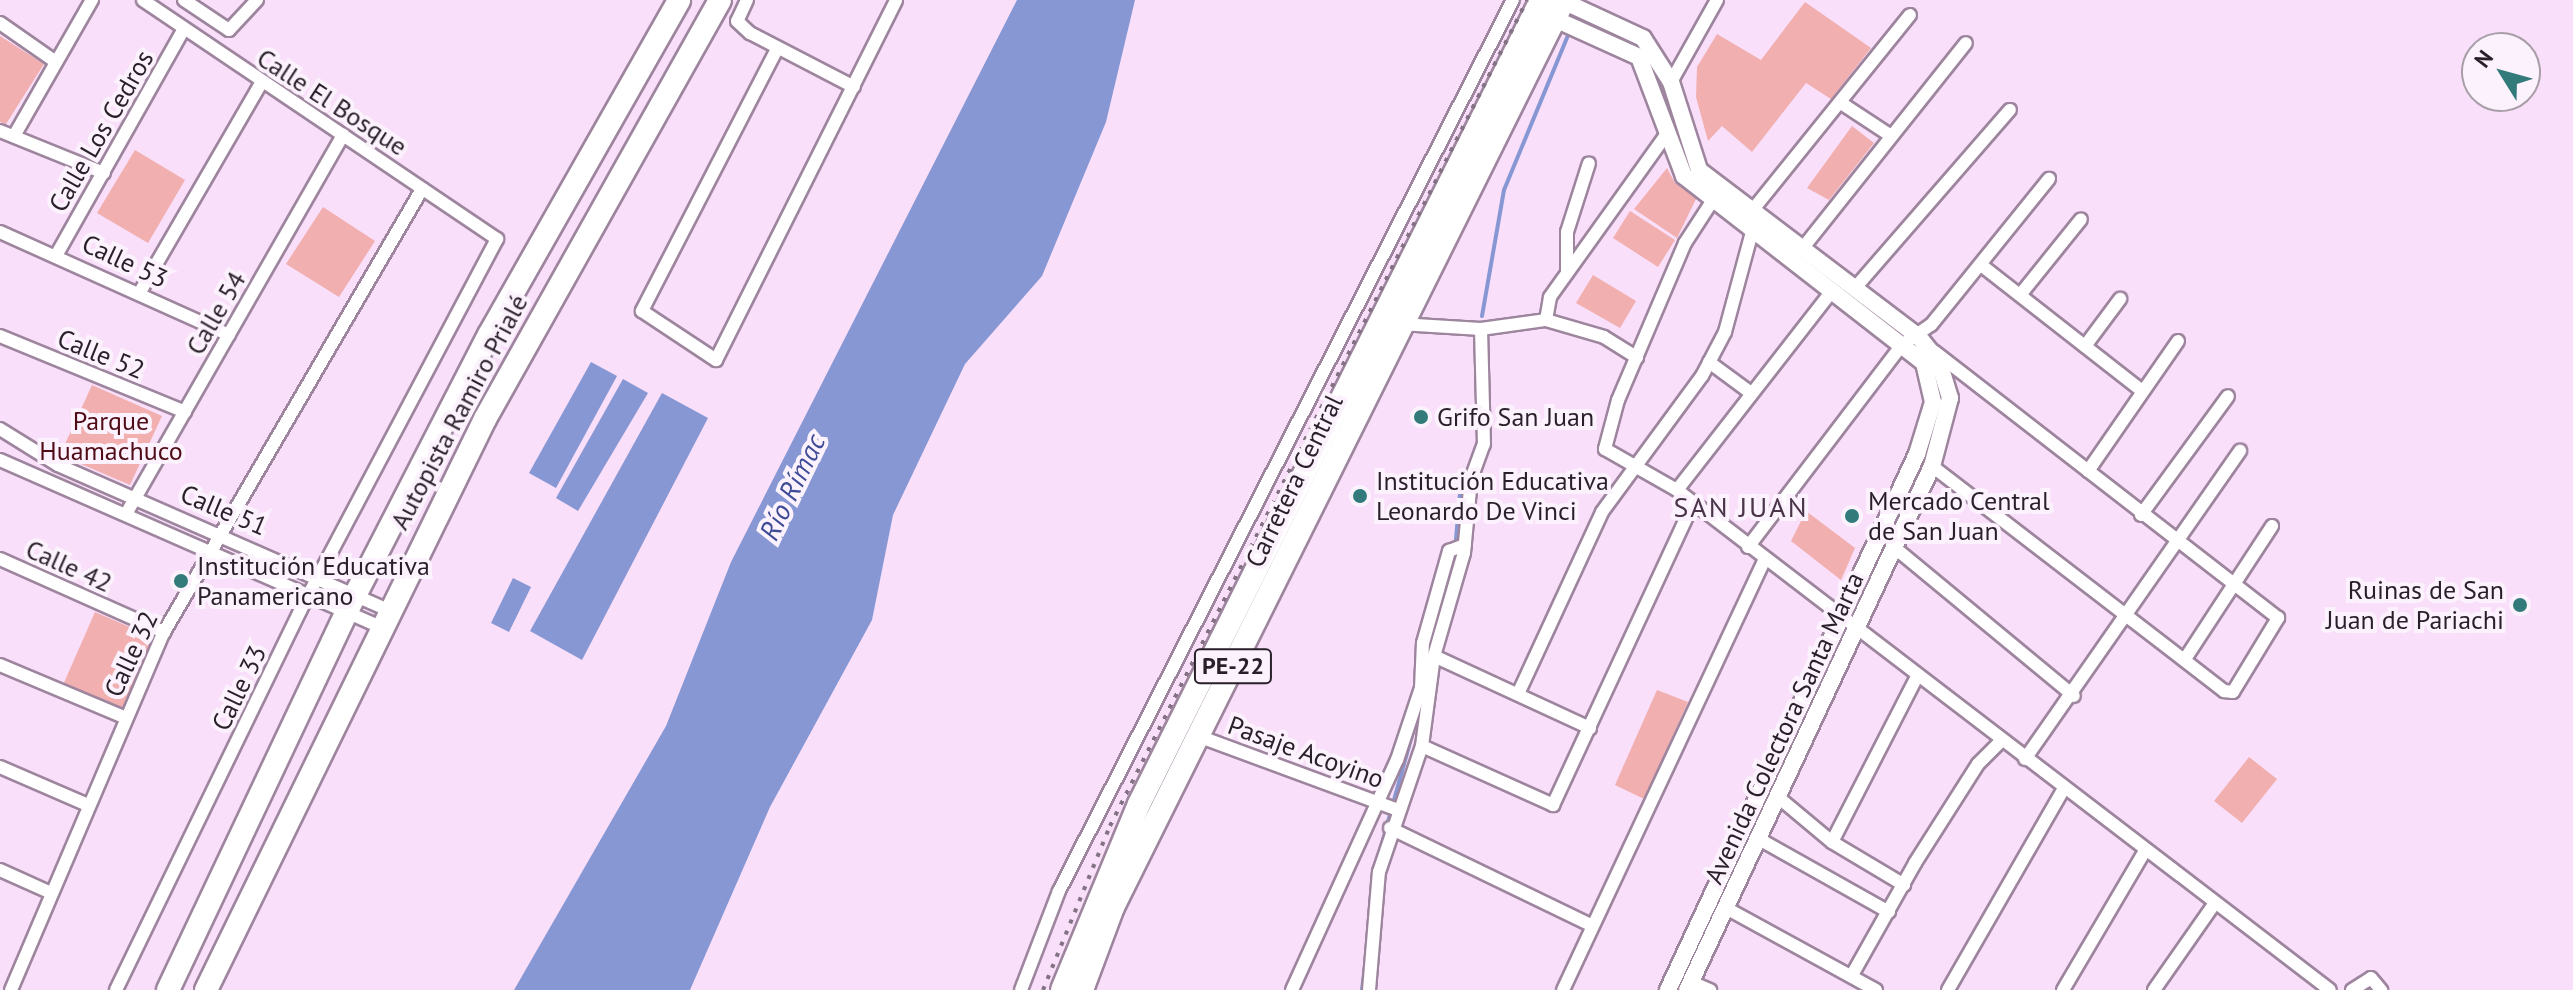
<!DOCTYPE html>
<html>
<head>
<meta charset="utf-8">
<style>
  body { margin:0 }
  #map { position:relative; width:2573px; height:990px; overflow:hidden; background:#f9dff9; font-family:"PT Sans",sans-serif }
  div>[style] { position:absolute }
  .green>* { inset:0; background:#f1afb0 }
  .water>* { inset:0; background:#8797d4 }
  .stream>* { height:4px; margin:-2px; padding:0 2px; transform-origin:2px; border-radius:2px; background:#8797d4 }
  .roads { filter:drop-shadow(2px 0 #9e859e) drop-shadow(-2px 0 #9e859e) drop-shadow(0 2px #9e859e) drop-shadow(0 -2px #9e859e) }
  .minor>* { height:12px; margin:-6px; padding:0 6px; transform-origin:6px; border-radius:6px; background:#fff }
  .tertiary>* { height:16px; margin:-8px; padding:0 8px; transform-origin:8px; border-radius:8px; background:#fff }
  .trunk>* { height:22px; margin:-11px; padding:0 11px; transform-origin:11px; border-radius:11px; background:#fff }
  .rail>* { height:4px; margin-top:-2px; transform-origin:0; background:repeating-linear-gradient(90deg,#837283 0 4px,transparent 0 12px) }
  .dots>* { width:22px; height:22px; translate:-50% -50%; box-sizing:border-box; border:4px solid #fcf2fd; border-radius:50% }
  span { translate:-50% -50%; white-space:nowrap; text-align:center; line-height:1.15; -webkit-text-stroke:8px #fcf2fd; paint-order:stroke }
  .shield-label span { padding:2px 6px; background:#fcf2fd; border:2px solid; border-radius:6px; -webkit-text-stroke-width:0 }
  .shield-label { font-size:24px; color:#291f29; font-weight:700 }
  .street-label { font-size:26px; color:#291f29 }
  .poi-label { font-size:26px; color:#291f29 }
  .left { translate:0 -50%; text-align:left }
  .right { translate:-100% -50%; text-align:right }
  .park-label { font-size:26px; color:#4f0b16 }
  .water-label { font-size:28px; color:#3e4c96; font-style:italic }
  .neighbourhood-label { font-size:28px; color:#4a354a; letter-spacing:2px }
  .north { position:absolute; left:2461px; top:32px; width:80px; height:80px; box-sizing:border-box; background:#fcf2fd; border:2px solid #a89ea8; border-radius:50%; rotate:307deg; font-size:22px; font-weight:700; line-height:32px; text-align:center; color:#291f29 }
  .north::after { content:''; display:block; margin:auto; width:28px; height:36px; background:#327b7a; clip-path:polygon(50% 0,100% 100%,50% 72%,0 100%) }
</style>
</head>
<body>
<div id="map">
  <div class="green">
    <div style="clip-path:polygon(1805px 2px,1871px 48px,1831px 99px,1806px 83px,1752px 152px,1722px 126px,1708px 141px,1696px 97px,1697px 67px,1717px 34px,1761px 60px)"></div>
    <div style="clip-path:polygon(0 36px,44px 64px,6px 124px,0 122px)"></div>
    <div style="clip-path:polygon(1852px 126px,1874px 143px,1829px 200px,1807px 188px)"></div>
    <div style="clip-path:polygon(135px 150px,185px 180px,148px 243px,97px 213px)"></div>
    <div style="clip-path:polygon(1667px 168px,1675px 183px,1697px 197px,1677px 238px,1634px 209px)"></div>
    <div style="clip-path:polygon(323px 207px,375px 241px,339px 297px,286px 264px)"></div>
    <div style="clip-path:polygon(1630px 211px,1675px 240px,1658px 267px,1613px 238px)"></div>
    <div style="clip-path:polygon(1593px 275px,1636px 301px,1620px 328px,1576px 303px)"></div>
    <div style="clip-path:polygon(92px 385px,162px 416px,130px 485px,60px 455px)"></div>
    <div style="clip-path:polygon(1806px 511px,1855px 548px,1841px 580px,1791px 541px)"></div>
    <div style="clip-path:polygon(95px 612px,155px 638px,122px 711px,63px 685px)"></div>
    <div style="clip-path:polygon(1657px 690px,1688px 702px,1644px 799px,1615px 785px)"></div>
    <div style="clip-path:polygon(2249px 757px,2277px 779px,2242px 823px,2214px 801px)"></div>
  </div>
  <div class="water">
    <div style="clip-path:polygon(1017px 0,1135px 0,1106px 122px,1042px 276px,965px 364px,893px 515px,872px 620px,770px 807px,690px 990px,514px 990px,666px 726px,731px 562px)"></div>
    <div style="clip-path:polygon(591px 362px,617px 376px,556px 488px,529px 473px)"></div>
    <div style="clip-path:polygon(623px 379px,648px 393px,578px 511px,556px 498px)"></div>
    <div style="clip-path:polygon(662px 393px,708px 418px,582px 660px,530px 631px)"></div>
    <div style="clip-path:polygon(513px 578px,531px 587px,509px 632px,491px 623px)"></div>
  </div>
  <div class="stream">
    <div style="left:1482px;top:316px;width:128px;rotate:-80.1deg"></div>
    <div style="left:1504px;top:190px;width:172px;rotate:-67.5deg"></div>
    <div style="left:1476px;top:363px;width:63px;rotate:88.2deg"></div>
    <div style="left:1456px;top:539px;width:46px;rotate:-85deg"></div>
    <div style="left:1460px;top:493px;width:53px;rotate:-70.2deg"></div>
    <div style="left:1450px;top:568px;width:14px;rotate:-69deg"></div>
    <div style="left:1376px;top:865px;width:154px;rotate:-74.5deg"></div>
    <div style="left:1367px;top:948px;width:63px;rotate:-85.5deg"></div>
    <div style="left:1362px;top:990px;width:33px;rotate:-83deg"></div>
  </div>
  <div class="roads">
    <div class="minor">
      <div style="left:184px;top:0;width:54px;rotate:33.7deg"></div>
      <div style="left:229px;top:30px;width:41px;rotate:-47deg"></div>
      <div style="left:747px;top:0;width:23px;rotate:115deg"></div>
      <div style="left:737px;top:21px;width:18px;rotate:43deg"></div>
      <div style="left:750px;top:33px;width:117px;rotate:27.4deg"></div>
      <div style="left:0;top:23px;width:68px;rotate:34.9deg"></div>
      <div style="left:777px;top:49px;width:295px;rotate:117.3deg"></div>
      <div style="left:642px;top:311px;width:89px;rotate:33.5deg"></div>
      <div style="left:716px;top:360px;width:402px;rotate:-63.4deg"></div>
      <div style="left:1671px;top:82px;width:94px;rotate:-60.7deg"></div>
      <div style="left:1841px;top:103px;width:56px;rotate:33.4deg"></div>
      <div style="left:0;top:131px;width:112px;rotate:22deg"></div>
      <div style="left:14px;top:136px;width:157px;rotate:-60.2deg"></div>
      <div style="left:1711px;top:203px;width:48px;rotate:123deg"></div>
      <div style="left:1685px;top:243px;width:171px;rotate:113.1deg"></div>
      <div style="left:1618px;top:400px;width:51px;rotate:104.9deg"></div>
      <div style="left:1605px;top:449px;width:83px;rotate:29.7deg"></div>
      <div style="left:1677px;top:490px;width:822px;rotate:37.44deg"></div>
      <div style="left:1751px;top:212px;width:253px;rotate:-51.1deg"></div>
      <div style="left:0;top:232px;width:251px;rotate:24.2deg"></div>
      <div style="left:1802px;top:249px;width:263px;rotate:-51.5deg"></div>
      <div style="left:57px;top:254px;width:258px;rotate:-60.6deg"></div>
      <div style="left:1981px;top:265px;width:203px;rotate:38deg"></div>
      <div style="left:1567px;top:273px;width:41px;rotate:-90deg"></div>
      <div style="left:1567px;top:232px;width:72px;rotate:-72.3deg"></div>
      <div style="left:1855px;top:288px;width:236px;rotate:-49deg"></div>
      <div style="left:140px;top:292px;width:241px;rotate:-59.9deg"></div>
      <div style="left:2020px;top:295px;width:97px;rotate:-51.2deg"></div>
      <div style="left:1546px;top:320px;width:60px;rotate:16.3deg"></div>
      <div style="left:1604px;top:337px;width:39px;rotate:32deg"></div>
      <div style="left:1400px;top:324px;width:81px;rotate:3.5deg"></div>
      <div style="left:1481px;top:329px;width:66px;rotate:-7.9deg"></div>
      <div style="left:1546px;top:320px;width:23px;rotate:-80deg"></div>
      <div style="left:1550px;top:297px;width:203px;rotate:-54.4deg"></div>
      <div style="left:0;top:336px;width:200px;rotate:22.3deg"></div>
      <div style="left:2085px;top:346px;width:59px;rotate:-53.3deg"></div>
      <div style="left:1709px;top:362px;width:52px;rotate:36.4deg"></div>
      <div style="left:0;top:429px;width:68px;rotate:31.8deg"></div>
      <div style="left:58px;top:465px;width:360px;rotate:23.7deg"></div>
      <div style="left:0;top:460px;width:415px;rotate:23.7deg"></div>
      <div style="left:1932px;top:466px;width:369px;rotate:37.6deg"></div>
      <div style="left:2224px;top:691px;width:9px;rotate:6deg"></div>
      <div style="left:2233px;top:692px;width:87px;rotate:-58.7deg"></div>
      <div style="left:2278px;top:618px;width:435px;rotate:-142.2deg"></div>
      <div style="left:2088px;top:471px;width:158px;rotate:-55.3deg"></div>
      <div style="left:1677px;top:490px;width:251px;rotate:-52.1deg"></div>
      <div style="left:126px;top:514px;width:437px;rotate:-60.2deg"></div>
      <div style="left:2141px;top:515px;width:147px;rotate:-53.8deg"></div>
      <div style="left:1748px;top:547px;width:254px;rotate:-52.7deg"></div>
      <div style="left:1902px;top:345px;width:35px;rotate:-35deg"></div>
      <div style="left:1931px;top:325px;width:188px;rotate:-51.1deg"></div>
      <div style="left:1895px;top:548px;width:232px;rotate:39.6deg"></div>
      <div style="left:0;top:559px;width:180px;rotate:24deg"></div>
      <div style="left:1434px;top:656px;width:172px;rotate:24.8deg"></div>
      <div style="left:2185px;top:659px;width:159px;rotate:-56.8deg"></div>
      <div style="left:0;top:665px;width:137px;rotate:22.8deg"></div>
      <div style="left:1518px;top:694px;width:200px;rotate:-65.2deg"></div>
      <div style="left:1602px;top:512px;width:169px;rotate:-53.7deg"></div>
      <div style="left:1702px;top:376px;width:50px;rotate:-62.4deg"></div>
      <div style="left:1725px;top:332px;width:104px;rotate:-74.9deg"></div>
      <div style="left:1198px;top:736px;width:213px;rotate:20.3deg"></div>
      <div style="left:1422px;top:746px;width:144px;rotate:24.2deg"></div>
      <div style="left:1553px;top:805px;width:332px;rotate:-65.1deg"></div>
      <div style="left:2025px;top:759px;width:376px;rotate:-55.1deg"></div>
      <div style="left:0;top:767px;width:96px;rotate:23.4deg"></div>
      <div style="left:1778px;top:797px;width:70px;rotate:39.8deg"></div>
      <div style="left:1832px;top:842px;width:84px;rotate:30.8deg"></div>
      <div style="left:1390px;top:828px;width:223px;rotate:25.8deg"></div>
      <div style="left:1759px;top:839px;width:149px;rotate:29.3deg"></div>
      <div style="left:1832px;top:842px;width:188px;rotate:-62.8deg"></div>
      <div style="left:0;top:870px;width:54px;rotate:24.2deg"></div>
      <div style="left:1726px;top:908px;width:171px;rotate:28.7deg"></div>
      <div style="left:1852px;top:975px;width:129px;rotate:-60.6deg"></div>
      <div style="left:1915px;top:863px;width:117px;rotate:-57.5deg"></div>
      <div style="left:1978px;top:764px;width:33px;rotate:-45deg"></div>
      <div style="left:1691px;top:982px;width:21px;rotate:23deg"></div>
      <div style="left:11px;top:990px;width:389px;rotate:-66.9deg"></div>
      <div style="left:164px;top:632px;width:513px;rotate:-59.78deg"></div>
      <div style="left:116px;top:990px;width:421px;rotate:-64.1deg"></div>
      <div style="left:300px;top:611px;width:421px;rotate:-62.1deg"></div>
      <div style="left:497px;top:239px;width:427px;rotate:-146deg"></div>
      <div style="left:1021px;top:990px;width:106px;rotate:-69deg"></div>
      <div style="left:1059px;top:891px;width:1000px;rotate:-63deg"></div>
      <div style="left:1292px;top:990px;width:253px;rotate:-65.5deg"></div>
      <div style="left:1397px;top:760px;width:76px;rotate:-71.6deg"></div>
      <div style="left:1421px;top:688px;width:45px;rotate:-87.5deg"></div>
      <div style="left:1423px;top:643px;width:96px;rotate:-74.2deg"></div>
      <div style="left:1449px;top:551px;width:17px;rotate:-21deg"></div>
      <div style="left:1369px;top:990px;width:118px;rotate:-85.2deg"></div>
      <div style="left:1379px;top:872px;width:133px;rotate:-71.2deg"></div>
      <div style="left:1422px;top:746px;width:91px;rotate:-82.4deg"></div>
      <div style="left:1434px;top:656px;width:107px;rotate:-73.8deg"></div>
      <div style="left:1464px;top:553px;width:74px;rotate:-84.6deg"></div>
      <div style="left:1471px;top:479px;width:37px;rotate:-70deg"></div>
      <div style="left:1484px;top:444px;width:115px;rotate:-91.5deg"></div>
      <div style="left:1563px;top:990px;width:476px;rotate:-64.9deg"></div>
      <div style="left:1948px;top:990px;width:233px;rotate:-60.1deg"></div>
      <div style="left:2063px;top:990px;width:161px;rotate:-59.5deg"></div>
      <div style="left:2154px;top:990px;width:106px;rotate:-55deg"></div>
      <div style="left:2352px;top:990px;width:22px;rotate:-32deg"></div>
      <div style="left:2371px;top:978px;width:16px;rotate:50deg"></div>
    </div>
    <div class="tertiary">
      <div style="left:1563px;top:1px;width:88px;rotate:24.8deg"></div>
      <div style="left:1643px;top:38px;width:52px;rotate:57.5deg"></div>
      <div style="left:1671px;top:82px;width:92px;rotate:72.3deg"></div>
      <div style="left:1699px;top:170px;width:275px;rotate:37.2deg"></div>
      <div style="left:1918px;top:336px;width:33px;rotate:51deg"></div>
      <div style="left:1939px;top:362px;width:38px;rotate:73deg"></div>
      <div style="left:1950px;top:398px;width:70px;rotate:104.8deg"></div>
      <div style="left:1932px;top:466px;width:578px;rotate:115.06deg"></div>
      <div style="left:1555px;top:19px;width:92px;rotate:24.3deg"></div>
      <div style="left:1639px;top:57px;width:127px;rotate:69.3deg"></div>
      <div style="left:1684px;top:176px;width:304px;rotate:37.9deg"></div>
      <div style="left:1924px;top:363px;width:40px;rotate:77deg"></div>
      <div style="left:1933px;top:402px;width:54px;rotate:107.1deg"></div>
      <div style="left:1917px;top:454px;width:591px;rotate:114.92deg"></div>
    </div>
    <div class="trunk">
      <div style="left:168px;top:990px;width:419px;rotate:-64.7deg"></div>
      <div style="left:347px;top:611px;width:310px;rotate:-62.8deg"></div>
      <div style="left:489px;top:335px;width:385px;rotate:-60.4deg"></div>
      <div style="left:206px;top:990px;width:636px;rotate:-63.96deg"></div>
      <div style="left:485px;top:419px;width:480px;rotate:-60.7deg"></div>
      <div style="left:1062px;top:990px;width:201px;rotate:-67.5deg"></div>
      <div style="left:1139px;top:804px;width:899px;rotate:-63.43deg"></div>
      <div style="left:1082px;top:990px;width:89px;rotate:-69.5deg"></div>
      <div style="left:1113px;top:907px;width:1013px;rotate:-63.56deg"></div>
    </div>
  </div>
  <div class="rail">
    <div style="left:1043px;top:990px;width:177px;rotate:-67.8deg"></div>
    <div style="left:1110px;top:826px;width:925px;rotate:-63.21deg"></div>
  </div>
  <div class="dots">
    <div style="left:1421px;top:417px;background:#327b7a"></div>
    <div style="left:1360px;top:496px;background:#327b7a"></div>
    <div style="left:1852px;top:516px;background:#327b7a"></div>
    <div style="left:181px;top:581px;background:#327b7a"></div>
    <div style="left:2520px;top:605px;background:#327b7a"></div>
  </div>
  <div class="shield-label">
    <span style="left:1233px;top:666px">PE-22</span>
  </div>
  <div class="street-label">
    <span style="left:332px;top:102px;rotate:33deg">Calle El Bosque</span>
    <span style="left:101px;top:131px;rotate:-60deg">Calle Los Cedros</span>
    <span style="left:125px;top:261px;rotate:25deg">Calle 53</span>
    <span style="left:216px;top:313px;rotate:-60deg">Calle 54</span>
    <span style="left:101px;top:354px;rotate:22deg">Calle 52</span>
    <span style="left:459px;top:412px;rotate:-62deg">Autopista Ramiro Prialé</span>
    <span style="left:1294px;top:481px;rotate:-64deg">Carretera Central</span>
    <span style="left:224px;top:510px;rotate:23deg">Calle 51</span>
    <span style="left:69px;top:566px;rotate:24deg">Calle 42</span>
    <span style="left:131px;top:654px;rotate:-65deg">Calle 32</span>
    <span style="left:239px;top:688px;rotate:-64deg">Calle 33</span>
    <span style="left:1784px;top:728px;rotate:-65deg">Avenida Colectora Santa Marta</span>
    <span style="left:1306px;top:752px;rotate:20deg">Pasaje Acoyino</span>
  </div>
  <div class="poi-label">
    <span class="left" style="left:1437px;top:417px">Grifo San Juan</span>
    <span class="left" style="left:1376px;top:496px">Institución Educativa<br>Leonardo De Vinci</span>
    <span class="left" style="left:1868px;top:516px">Mercado Central<br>de San Juan</span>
    <span class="left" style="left:197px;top:581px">Institución Educativa<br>Panamericano</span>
    <span class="right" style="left:2504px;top:605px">Ruinas de San<br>Juan de Pariachi</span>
  </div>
  <div class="park-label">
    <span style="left:111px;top:436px">Parque<br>Huamachuco</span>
  </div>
  <div class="water-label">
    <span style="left:792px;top:487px;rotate:-64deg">Río Rímac</span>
  </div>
  <div class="neighbourhood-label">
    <span style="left:1741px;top:507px">SAN JUAN</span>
  </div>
  <div class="north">N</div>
</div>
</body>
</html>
